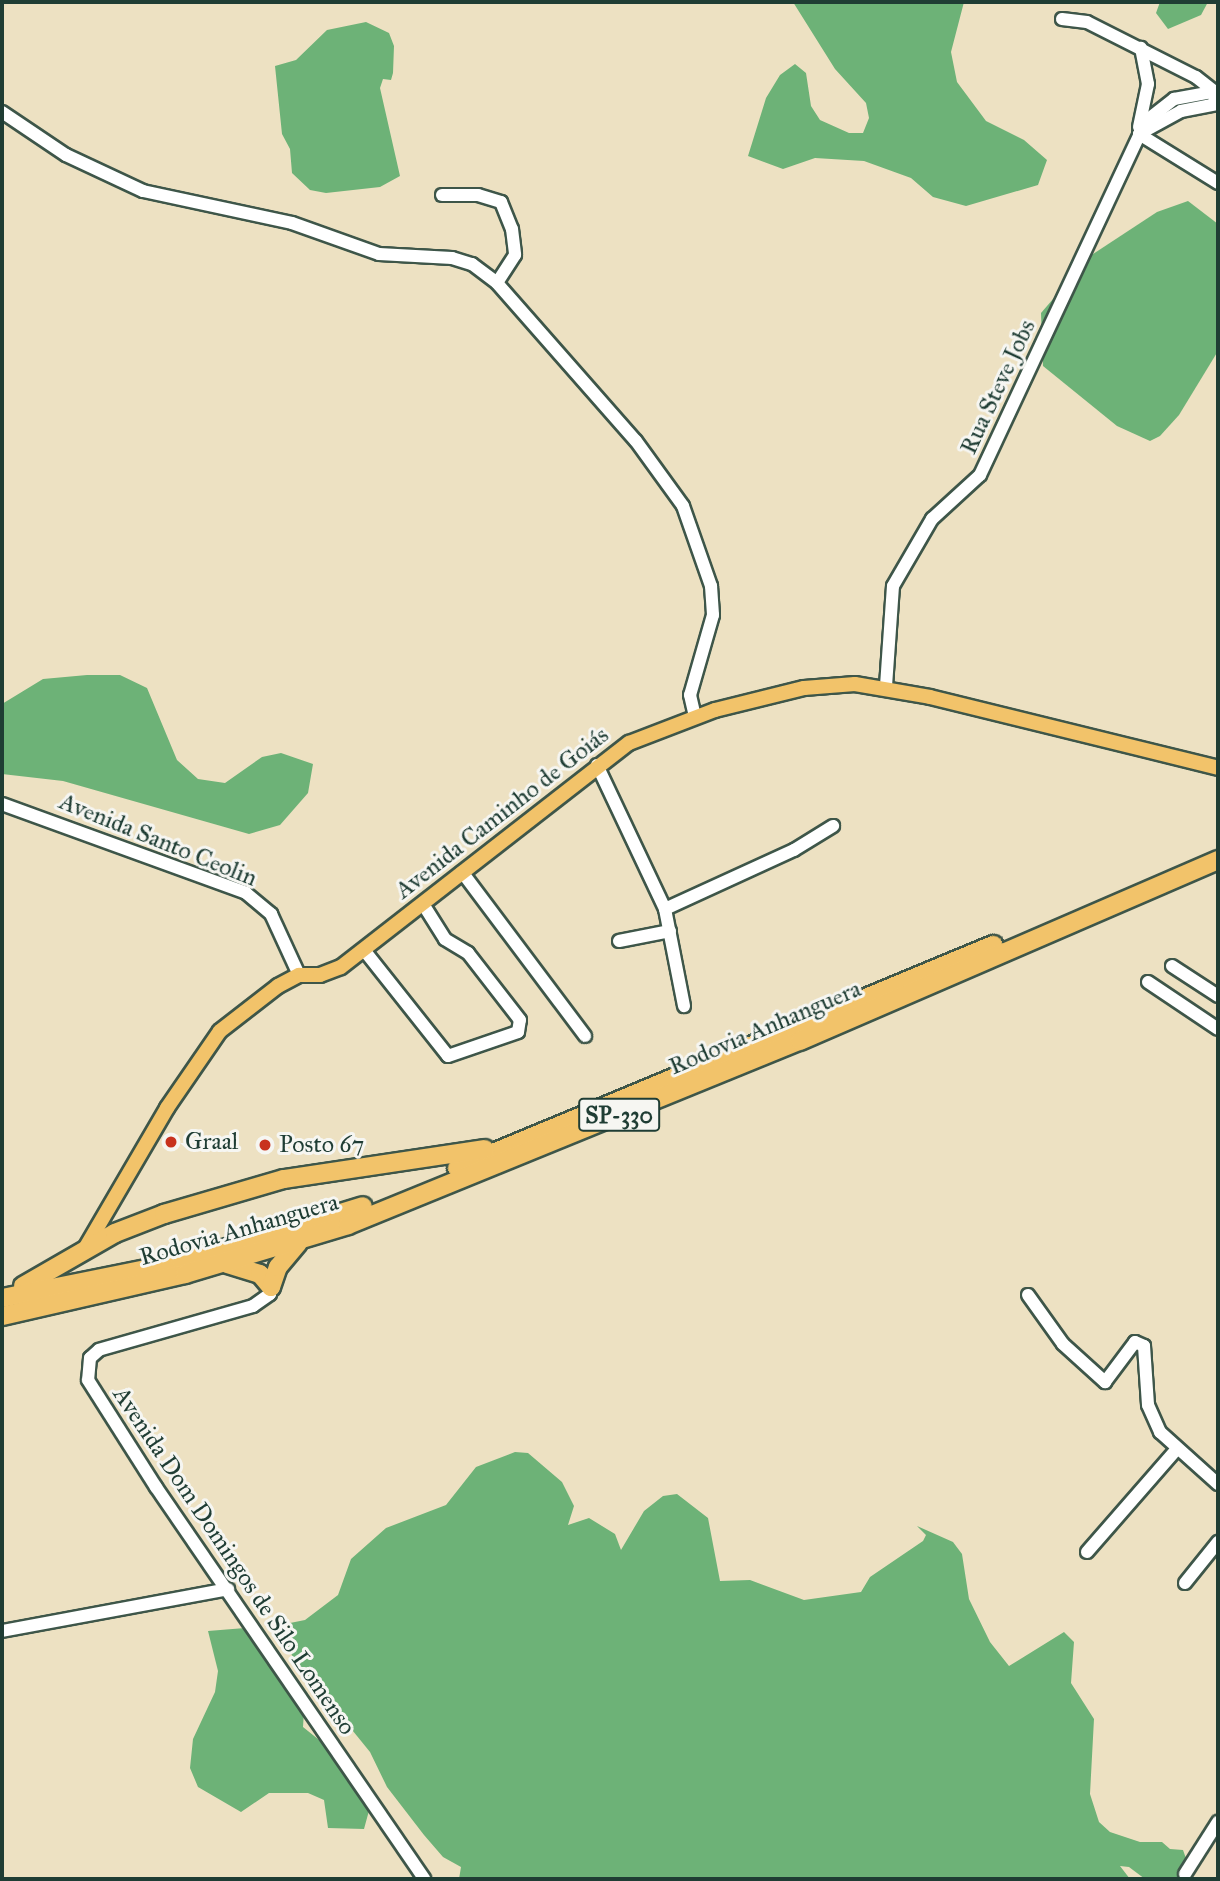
<!DOCTYPE html>
<html>
<head>
<meta charset="utf-8">
<style>
  body { margin:0 }
  #map { position:relative; width:1220px; height:1881px; overflow:hidden; background:#ede1c2; font-family:"IM FELL Great Primer",serif }
  div>[style] { position:absolute }
  .forest>* { inset:0; background:#6db277 }
  .roads { filter:drop-shadow(2px 0 #3e5649) drop-shadow(-2px 0 #3e5649) drop-shadow(0 2px #3e5649) drop-shadow(0 -2px #3e5649) }
  .minor>* { height:12px; margin:-6px; padding:0 6px; transform-origin:6px; border-radius:6px; background:#fff }
  .major>* { height:14px; margin:-7px; padding:0 7px; transform-origin:7px; border-radius:7px; background:#f2c36a }
  .highway>* { height:18px; margin:-9px; padding:0 9px; transform-origin:9px; border-radius:9px; background:#f2c36a }
  .dots>* { width:19px; height:19px; translate:-50% -50%; box-sizing:border-box; border:4px solid #f6f6f2; border-radius:50% }
  span { translate:-50% -50%; white-space:nowrap; text-align:center; line-height:1.15; -webkit-text-stroke:6px #f6f6f2; paint-order:stroke }
  .shield-label span { padding:2px 5px; background:#f6f6f2; border:2px solid; border-radius:5px; -webkit-text-stroke-width:0 }
  .shield-label { font-size:23px; color:#1f3d34; font-weight:700 }
  .street-label { font-size:24px; color:#1f3d34 }
  .poi-label { font-size:24px; color:#1f3d34 }
  .left { translate:0 -50%; text-align:left }
  .frame { position:absolute; inset:0; border:4px solid #1f3d34; pointer-events:none }
</style>
</head>
<body>
<div id="map">
  <div class="forest">
    <div style="clip-path:polygon(793px 2px,964px 2px,951px 52px,957px 82px,986px 121px,1024px 140px,1047px 160px,1038px 185px,966px 206px,933px 197px,911px 178px,864px 161px,815px 158px,783px 169px,748px 156px,766px 98px,780px 75px,795px 64px,806px 73px,811px 106px,820px 120px,849px 133px,863px 133px,869px 118px,866px 103px,835px 69px)"></div>
    <div style="clip-path:polygon(1160px 2px,1208px 2px,1201px 15px,1168px 29px,1156px 13px)"></div>
    <div style="clip-path:polygon(366px 22px,389px 33px,394px 46px,393px 73px,391px 80px,383px 79px,380px 88px,400px 176px,380px 187px,326px 193px,310px 190px,292px 173px,290px 149px,282px 134px,275px 66px,296px 60px,327px 30px)"></div>
    <div style="clip-path:polygon(1188px 201px,1218px 224px,1218px 351px,1179px 415px,1160px 436px,1150px 441px,1117px 426px,1043px 366px,1041px 313px,1090px 256px,1157px 212px)"></div>
    <div style="clip-path:polygon(87px 675px,120px 675px,147px 688px,177px 760px,198px 779px,225px 783px,262px 757px,281px 753px,313px 764px,308px 793px,280px 825px,249px 834px,63px 781px,2px 774px,2px 704px,43px 679px)"></div>
    <div style="clip-path:polygon(515px 1452px,528px 1453px,562px 1482px,574px 1506px,568px 1525px,589px 1518px,615px 1534px,621px 1550px,644px 1511px,663px 1496px,677px 1494px,708px 1518px,720px 1581px,750px 1580px,804px 1600px,861px 1592px,870px 1577px,923px 1541px,926px 1535px,917px 1526px,953px 1542px,962px 1554px,969px 1599px,990px 1642px,1009px 1666px,1064px 1632px,1074px 1642px,1071px 1683px,1094px 1719px,1090px 1794px,1099px 1822px,1110px 1832px,1140px 1842px,1162px 1842px,1170px 1849px,1183px 1850px,1188px 1864px,1177px 1879px,1145px 1879px,1129px 1867px,1120px 1866px,1130px 1879px,459px 1879px,461px 1867px,443px 1857px,424px 1835px,387px 1787px,370px 1752px,318px 1688px,308px 1682px,286px 1645px,290px 1623px,305px 1620px,338px 1595px,351px 1559px,386px 1528px,446px 1505px,476px 1467px)"></div>
    <div style="clip-path:polygon(245px 1628px,304px 1711px,303px 1727px,339px 1756px,370px 1807px,364px 1829px,328px 1828px,324px 1800px,308px 1793px,269px 1793px,241px 1812px,198px 1787px,190px 1768px,193px 1739px,215px 1692px,218px 1671px,208px 1631px)"></div>
  </div>
  <div class="roads">
    <div class="minor">
      <div style="left:1062px;top:19px;width:25px;rotate:7deg"></div>
      <div style="left:1087px;top:22px;width:122px;rotate:26.8deg"></div>
      <div style="left:1196px;top:77px;width:23px;rotate:38deg"></div>
      <div style="left:1214px;top:91px;width:13px;rotate:86deg"></div>
      <div style="left:2px;top:112px;width:77px;rotate:33.9deg"></div>
      <div style="left:66px;top:155px;width:85px;rotate:25.1deg"></div>
      <div style="left:143px;top:191px;width:152px;rotate:12.1deg"></div>
      <div style="left:292px;top:223px;width:92px;rotate:19.6deg"></div>
      <div style="left:379px;top:254px;width:73px;rotate:3.1deg"></div>
      <div style="left:452px;top:258px;width:21px;rotate:17deg"></div>
      <div style="left:472px;top:264px;width:31px;rotate:37deg"></div>
      <div style="left:497px;top:283px;width:210px;rotate:48.7deg"></div>
      <div style="left:636px;top:441px;width:80px;rotate:54.1deg"></div>
      <div style="left:683px;top:506px;width:85px;rotate:70.7deg"></div>
      <div style="left:711px;top:586px;width:29px;rotate:86deg"></div>
      <div style="left:713px;top:615px;width:83px;rotate:106deg"></div>
      <div style="left:690px;top:695px;width:23px;rotate:77deg"></div>
      <div style="left:1139px;top:127px;width:44px;rotate:-78.2deg"></div>
      <div style="left:1148px;top:84px;width:37px;rotate:-101deg"></div>
      <div style="left:1139px;top:134px;width:93px;rotate:31.8deg"></div>
      <div style="left:1139px;top:134px;width:48px;rotate:-28.7deg"></div>
      <div style="left:1181px;top:111px;width:38px;rotate:-11deg"></div>
      <div style="left:442px;top:195px;width:36px"></div>
      <div style="left:478px;top:195px;width:24px;rotate:17deg"></div>
      <div style="left:501px;top:202px;width:29px;rotate:68deg"></div>
      <div style="left:512px;top:229px;width:26px;rotate:83deg"></div>
      <div style="left:515px;top:255px;width:33px;rotate:123deg"></div>
      <div style="left:886px;top:686px;width:100px;rotate:-86deg"></div>
      <div style="left:893px;top:586px;width:78px;rotate:-59.8deg"></div>
      <div style="left:932px;top:519px;width:65px;rotate:-42.5deg"></div>
      <div style="left:980px;top:475px;width:391px;rotate:-64.9deg"></div>
      <div style="left:1146px;top:121px;width:36px;rotate:-38deg"></div>
      <div style="left:1174px;top:99px;width:45px;rotate:-10.3deg"></div>
      <div style="left:597px;top:765px;width:159px;rotate:64.7deg"></div>
      <div style="left:665px;top:909px;width:99px;rotate:78.9deg"></div>
      <div style="left:2px;top:804px;width:260px;rotate:20deg"></div>
      <div style="left:246px;top:893px;width:33px;rotate:40deg"></div>
      <div style="left:271px;top:914px;width:67px;rotate:65.3deg"></div>
      <div style="left:462px;top:872px;width:205px;rotate:53.1deg"></div>
      <div style="left:665px;top:909px;width:142px;rotate:-24.6deg"></div>
      <div style="left:794px;top:850px;width:46px;rotate:-31.6deg"></div>
      <div style="left:619px;top:941px;width:52px;rotate:-11.1deg"></div>
      <div style="left:364px;top:950px;width:135px;rotate:51.6deg"></div>
      <div style="left:448px;top:1056px;width:74px;rotate:-18.9deg"></div>
      <div style="left:518px;top:1032px;width:12px;rotate:-81deg"></div>
      <div style="left:520px;top:1020px;width:85px;rotate:-127.8deg"></div>
      <div style="left:468px;top:953px;width:27px;rotate:-149deg"></div>
      <div style="left:445px;top:939px;width:41px;rotate:-122.2deg"></div>
      <div style="left:1172px;top:966px;width:55px;rotate:33.1deg"></div>
      <div style="left:1148px;top:982px;width:84px;rotate:33.9deg"></div>
      <div style="left:271px;top:1287px;width:7px;rotate:98deg"></div>
      <div style="left:270px;top:1294px;width:21px;rotate:145deg"></div>
      <div style="left:253px;top:1306px;width:160px;rotate:164.1deg"></div>
      <div style="left:99px;top:1350px;width:12px;rotate:138deg"></div>
      <div style="left:90px;top:1358px;width:22px;rotate:95deg"></div>
      <div style="left:88px;top:1380px;width:127px;rotate:57.6deg"></div>
      <div style="left:156px;top:1487px;width:475px;rotate:55.6deg"></div>
      <div style="left:1028px;top:1295px;width:60px;rotate:54.5deg"></div>
      <div style="left:1063px;top:1344px;width:57px;rotate:42.1deg"></div>
      <div style="left:1105px;top:1382px;width:50px;rotate:-53.1deg"></div>
      <div style="left:1135px;top:1342px;width:10px;rotate:24deg"></div>
      <div style="left:1144px;top:1346px;width:59px;rotate:86.1deg"></div>
      <div style="left:1148px;top:1405px;width:30px;rotate:66deg"></div>
      <div style="left:1160px;top:1432px;width:78px;rotate:41.9deg"></div>
      <div style="left:1087px;top:1552px;width:135px;rotate:-48.9deg"></div>
      <div style="left:1185px;top:1583px;width:53px;rotate:-51.2deg"></div>
      <div style="left:2px;top:1631px;width:230px;rotate:-10.5deg"></div>
      <div style="left:1185px;top:1874px;width:62px;rotate:-57.6deg"></div>
    </div>
    <div class="major">
      <div style="left:83px;top:1252px;width:167px;rotate:-59.7deg"></div>
      <div style="left:167px;top:1108px;width:93px;rotate:-55.5deg"></div>
      <div style="left:220px;top:1031px;width:73px;rotate:-37.8deg"></div>
      <div style="left:278px;top:986px;width:24px;rotate:-28deg"></div>
      <div style="left:299px;top:975px;width:21px"></div>
      <div style="left:320px;top:975px;width:22px;rotate:-21deg"></div>
      <div style="left:341px;top:967px;width:365px;rotate:-37.9deg"></div>
      <div style="left:629px;top:743px;width:92px;rotate:-21deg"></div>
      <div style="left:715px;top:710px;width:92px;rotate:-13.9deg"></div>
      <div style="left:804px;top:688px;width:51px;rotate:-4.5deg"></div>
      <div style="left:855px;top:684px;width:76px;rotate:9.8deg"></div>
      <div style="left:930px;top:697px;width:297px;rotate:13.8deg"></div>
    </div>
    <div class="highway">
      <div style="left:457px;top:1168px;width:581px;rotate:-22.59deg"></div>
      <div style="left:227px;top:1264px;width:34px;rotate:17deg"></div>
      <div style="left:260px;top:1274px;width:17px;rotate:50deg"></div>
      <div style="left:23px;top:1286px;width:106px;rotate:-29.9deg"></div>
      <div style="left:115px;top:1233px;width:53px;rotate:-21.2deg"></div>
      <div style="left:164px;top:1214px;width:125px;rotate:-16.3deg"></div>
      <div style="left:284px;top:1179px;width:203px;rotate:-8.5deg"></div>
      <div style="left:271px;top:1287px;width:21px;rotate:-71deg"></div>
      <div style="left:278px;top:1267px;width:31px;rotate:-50deg"></div>
      <div style="left:2px;top:1298px;width:183px;rotate:-11.4deg"></div>
      <div style="left:181px;top:1262px;width:190px;rotate:-17.1deg"></div>
      <div style="left:2px;top:1316px;width:188px;rotate:-12.9deg"></div>
      <div style="left:185px;top:1274px;width:170px;rotate:-16.7deg"></div>
      <div style="left:348px;top:1225px;width:488px;rotate:-22.2deg"></div>
      <div style="left:800px;top:1041px;width:456px;rotate:-23.4deg"></div>
    </div>
  </div>
  <div class="dots">
    <div style="left:171px;top:1142px;background:#c8321e"></div>
    <div style="left:265px;top:1145px;background:#c8321e"></div>
  </div>
  <div class="shield-label">
    <span style="left:619px;top:1115px">SP-330</span>
  </div>
  <div class="street-label">
    <span style="left:998px;top:387px;rotate:-65deg">Rua Steve Jobs</span>
    <span style="left:502px;top:813px;rotate:-38deg">Avenida Caminho de Goiás</span>
    <span style="left:158px;top:840px;rotate:22deg">Avenida Santo Ceolin</span>
    <span style="left:765px;top:1028px;rotate:-23deg">Rodovia Anhanguera</span>
    <span style="left:239px;top:1230px;rotate:-16deg">Rodovia Anhanguera</span>
    <span style="left:234px;top:1561px;rotate:56deg">Avenida Dom Domingos de Silo Lomenso</span>
  </div>
  <div class="poi-label">
    <span class="left" style="left:185px;top:1142px">Graal</span>
    <span class="left" style="left:279px;top:1145px">Posto 67</span>
  </div>
  <div class="frame"></div>
</div>
</body>
</html>
